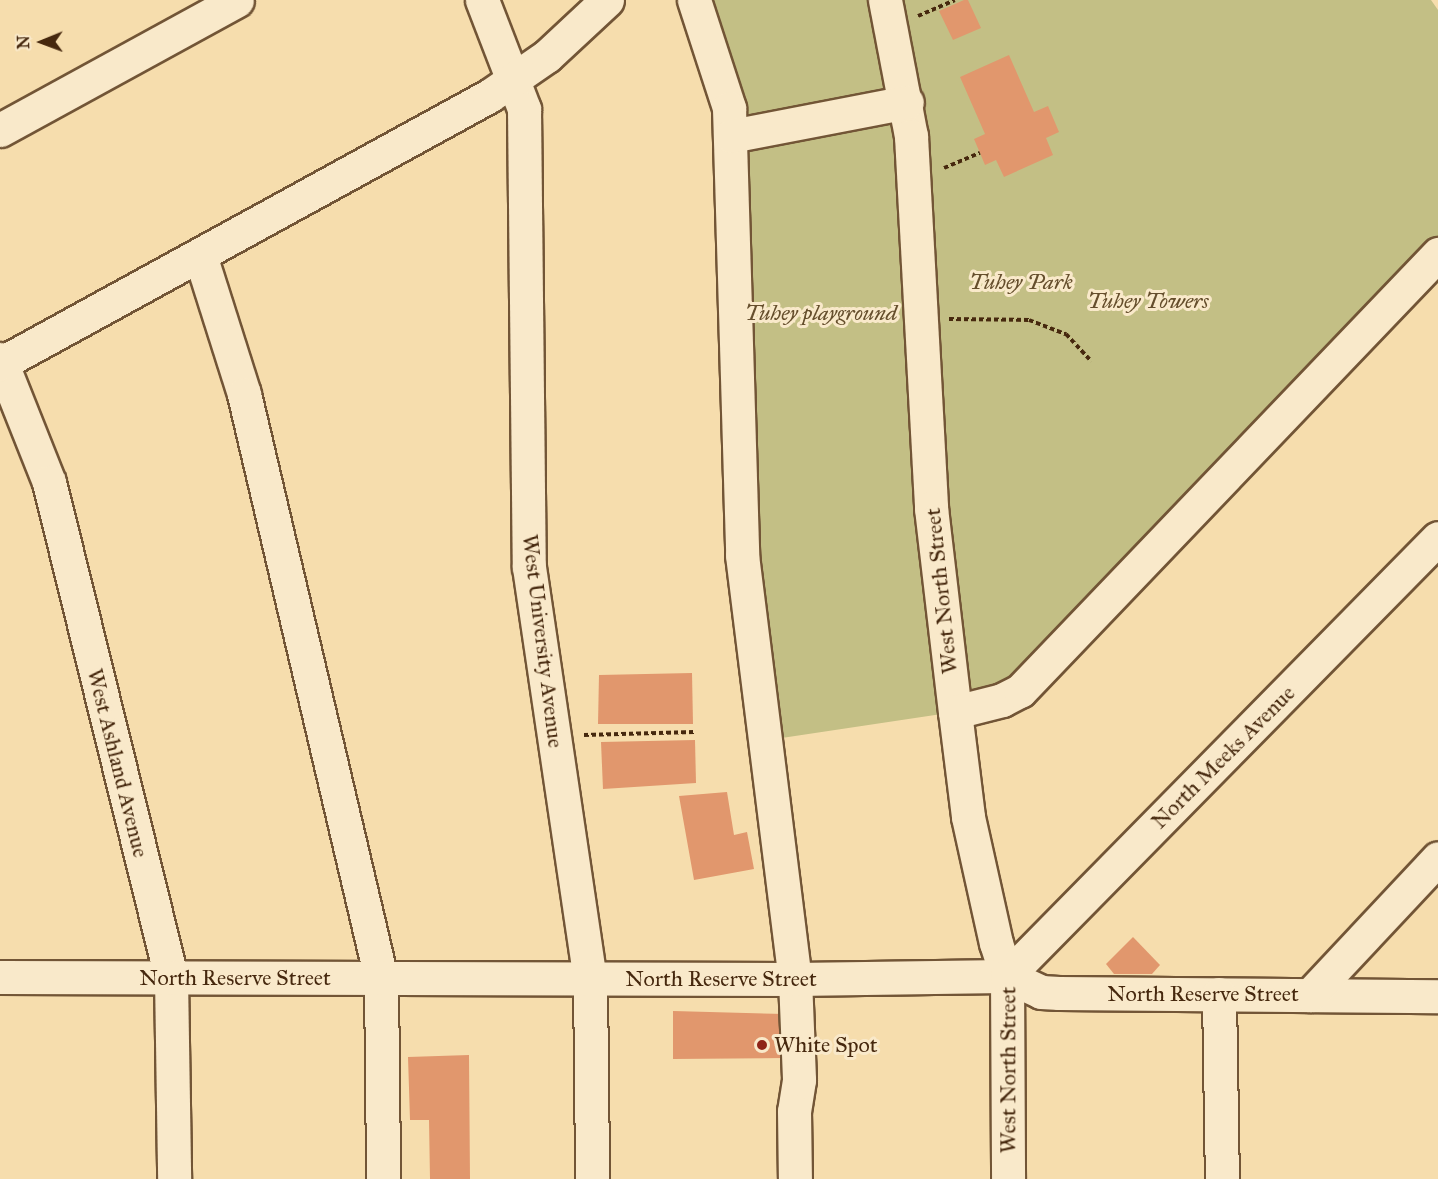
<!DOCTYPE html>
<html>
<head>
<meta charset="utf-8">
<style>
  body { margin:0 }
  #map { position:relative; width:1438px; height:1179px; overflow:hidden; background:#f6ddad; font-family:"IM FELL Great Primer",serif }
  div>[style] { position:absolute }
  .green>* { inset:0; background:#c3bf85 }
  .building>* { inset:0; background:#e1976d }
  .path>* { height:4px; margin-top:-2px; transform-origin:0; background:repeating-linear-gradient(90deg,#46280e 0 4.5px,transparent 0 7.5px) }
  .roads { filter:drop-shadow(2px 0 #725536) drop-shadow(-2px 0 #725536) drop-shadow(0 2px #725536) drop-shadow(0 -2px #725536) }
  .minor>* { height:33px; margin:-16.5px; padding:0 16.5px; transform-origin:16.5px; border-radius:16.5px; background:#f9e9ca }
  .dots>* { width:16px; height:16px; translate:-50% -50%; box-sizing:border-box; border:3px solid #f9e9ca; border-radius:50% }
  span { translate:-50% -50%; white-space:nowrap; text-align:center; line-height:1.15; -webkit-text-stroke:6px #f9e9ca; paint-order:stroke }
  .park-label { font-size:22px; color:#654e2c; font-style:italic }
  .street-label { font-size:22px; color:#46280e }
  .poi-label { font-size:22px; color:#46280e }
  .left { translate:0 -50%; text-align:left }
  .north { position:absolute; left:12px; top:12px; width:60px; height:60px; -webkit-text-stroke:4px #f9e9ca; paint-order:stroke; rotate:269deg; font-size:16px; font-weight:700; line-height:24px; text-align:center; color:#46280e }
  .north::after { content:''; display:block; margin:auto; width:21px; height:27px; background:#46280e; clip-path:polygon(50% 0,100% 100%,50% 72%,0 100%) }
</style>
</head>
<body>
<div id="map">
  <div class="green">
    <div style="clip-path:polygon(700px 0,1431px 0,1438px 10px,1438px 254px,1020px 691px,955px 712px,775px 739px,751px 558px,729px 108px)"></div>
  </div>
  <div class="building">
    <div style="clip-path:polygon(964px 0,968px 0,981px 28px,953px 40px,939px 11px)"></div>
    <div style="clip-path:polygon(1009px 55px,1034px 112px,1048px 106px,1059px 132px,1046px 138px,1053px 155px,1004px 177px,996px 160px,985px 165px,980px 153px,974px 139px,985px 134px,960px 77px)"></div>
    <div style="clip-path:polygon(692px 673px,693px 724px,598px 724px,599px 675px)"></div>
    <div style="clip-path:polygon(695px 740px,696px 783px,603px 789px,601px 742px)"></div>
    <div style="clip-path:polygon(727px 792px,734px 835px,747px 832px,754px 869px,694px 880px,679px 796px)"></div>
    <div style="clip-path:polygon(1133px 937px,1160px 965px,1152px 974px,1114px 974px,1106px 964px)"></div>
    <div style="clip-path:polygon(673px 1011px,785px 1014px,784px 1058px,673px 1059px)"></div>
    <div style="clip-path:polygon(469px 1055px,470px 1179px,430px 1179px,429px 1120px,410px 1120px,408px 1057px)"></div>
  </div>
  <div class="path">
    <div style="left:918px;top:16px;width:40px;rotate:-23.4deg"></div>
    <div style="left:944px;top:168px;width:39px;rotate:-23deg"></div>
    <div style="left:949px;top:319px;width:80px;rotate:0.7deg"></div>
    <div style="left:1029px;top:320px;width:40px;rotate:21deg"></div>
    <div style="left:1066px;top:334px;width:37px;rotate:47deg"></div>
    <div style="left:584px;top:735px;width:110px;rotate:-1.6deg"></div>
  </div>
  <div class="roads">
    <div class="minor">
      <div style="left:482px;top:0;width:117px;rotate:68.9deg"></div>
      <div style="left:524px;top:109px;width:458px;rotate:89.4deg"></div>
      <div style="left:529px;top:567px;width:416px;rotate:81.6deg"></div>
      <div style="left:590px;top:978px;width:201px;rotate:89.4deg"></div>
      <div style="left:694px;top:0;width:114px;rotate:72deg"></div>
      <div style="left:729px;top:108px;width:447px;rotate:88.3deg"></div>
      <div style="left:742px;top:555px;width:427px;rotate:82.9deg"></div>
      <div style="left:795px;top:979px;width:101px;rotate:87.7deg"></div>
      <div style="left:799px;top:1080px;width:31px;rotate:99deg"></div>
      <div style="left:794px;top:1111px;width:68px;rotate:89.2deg"></div>
      <div style="left:885px;top:0;width:138px;rotate:79.2deg"></div>
      <div style="left:911px;top:136px;width:373px;rotate:86.9deg"></div>
      <div style="left:931px;top:508px;width:205px;rotate:83.3deg"></div>
      <div style="left:955px;top:712px;width:106px;rotate:82.9deg"></div>
      <div style="left:968px;top:817px;width:129px;rotate:77.5deg"></div>
      <div style="left:996px;top:943px;width:35px;rotate:72deg"></div>
      <div style="left:1007px;top:976px;width:203px;rotate:89.7deg"></div>
      <div style="left:0;top:130px;width:270px;rotate:-28.7deg"></div>
      <div style="left:731px;top:136px;width:179px;rotate:-10.9deg"></div>
      <div style="left:200px;top:255px;width:146px;rotate:72.4deg"></div>
      <div style="left:244px;top:394px;width:600px;rotate:76.8deg"></div>
      <div style="left:381px;top:978px;width:201px;rotate:89.4deg"></div>
      <div style="left:0;top:359px;width:132px;rotate:68.3deg"></div>
      <div style="left:49px;top:482px;width:510px;rotate:76.15deg"></div>
      <div style="left:171px;top:977px;width:202px;rotate:89.1deg"></div>
      <div style="left:0;top:364px;width:558px;rotate:-28.73deg"></div>
      <div style="left:489px;top:96px;width:70px;rotate:-34.6deg"></div>
      <div style="left:547px;top:56px;width:82px;rotate:-43deg"></div>
      <div style="left:955px;top:712px;width:49px;rotate:-14.3deg"></div>
      <div style="left:1002px;top:700px;width:20px;rotate:-27deg"></div>
      <div style="left:1020px;top:691px;width:605px;rotate:-46.27deg"></div>
      <div style="left:1007px;top:976px;width:614px;rotate:-45.46deg"></div>
      <div style="left:0;top:977px;width:795px;rotate:0.14deg"></div>
      <div style="left:795px;top:979px;width:212px;rotate:-0.8deg"></div>
      <div style="left:1007px;top:976px;width:38px;rotate:25deg"></div>
      <div style="left:1041px;top:992px;width:18px;rotate:3deg"></div>
      <div style="left:1059px;top:993px;width:379px;rotate:0.5deg"></div>
      <div style="left:1219px;top:994px;width:185px;rotate:89.1deg"></div>
      <div style="left:1310px;top:995px;width:187px;rotate:-46.9deg"></div>
    </div>
  </div>
  <div class="dots">
    <div style="left:762px;top:1045px;background:#8f2418"></div>
  </div>
  <div class="park-label">
    <span style="left:1021px;top:282px">Tuhey Park</span>
    <span style="left:1148px;top:301px">Tuhey Towers</span>
    <span style="left:821px;top:313px">Tuhey playground</span>
  </div>
  <div class="street-label">
    <span style="left:941px;top:591px;rotate:-96deg">West North Street</span>
    <span style="left:543px;top:641px;rotate:83deg">West University Avenue</span>
    <span style="left:1223px;top:757px;rotate:-45deg">North Meeks Avenue</span>
    <span style="left:118px;top:763px;rotate:76deg">West Ashland Avenue</span>
    <span style="left:235px;top:978px">North Reserve Street</span>
    <span style="left:721px;top:979px">North Reserve Street</span>
    <span style="left:1203px;top:994px">North Reserve Street</span>
    <span style="left:1008px;top:1070px;rotate:-90deg">West North Street</span>
  </div>
  <div class="poi-label">
    <span class="left" style="left:774px;top:1045px">White Spot</span>
  </div>
  <div class="north">N</div>
</div>
</body>
</html>
